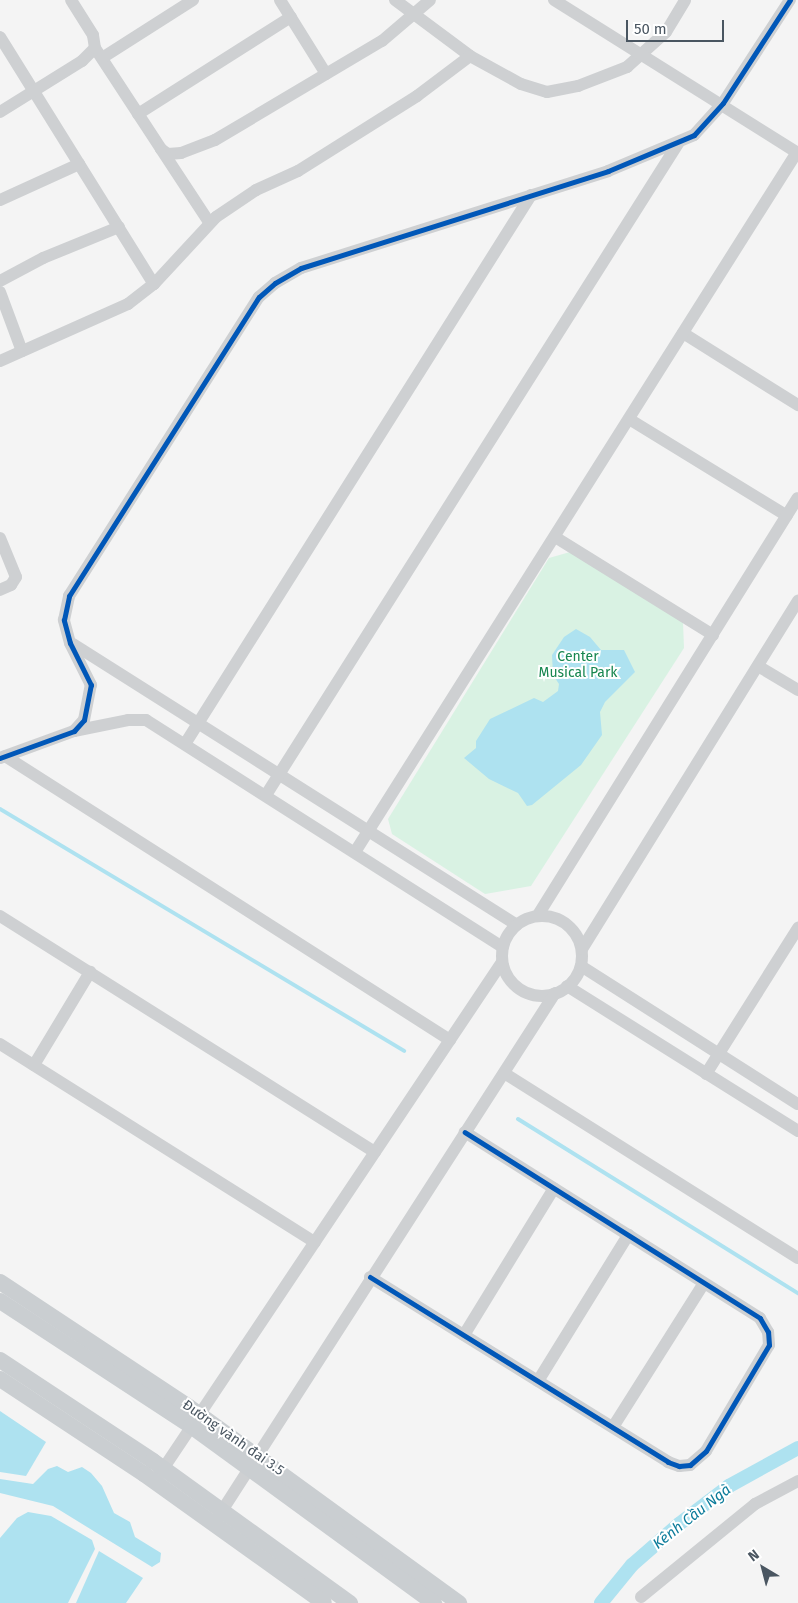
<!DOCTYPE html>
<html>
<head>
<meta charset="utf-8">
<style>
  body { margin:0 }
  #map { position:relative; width:798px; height:1603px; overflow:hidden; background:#f4f4f4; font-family:"Fira Sans",sans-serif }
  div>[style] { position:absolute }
  .green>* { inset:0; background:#d9f2e3 }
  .water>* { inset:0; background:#aee2f0 }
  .stream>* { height:4px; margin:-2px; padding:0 2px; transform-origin:2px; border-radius:2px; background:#aee2f0 }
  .canal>* { height:14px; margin:-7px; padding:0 7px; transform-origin:7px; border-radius:7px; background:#aee2f0 }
  .minor>* { height:12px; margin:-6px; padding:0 6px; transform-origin:6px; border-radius:6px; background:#ced0d2 }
  .minor>.ring { margin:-6px; padding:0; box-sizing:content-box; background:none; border:12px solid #ced0d2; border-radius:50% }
  .major>* { height:16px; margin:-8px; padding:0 8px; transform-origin:8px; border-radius:8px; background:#caced1 }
  .cycleway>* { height:5px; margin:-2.5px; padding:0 2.5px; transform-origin:2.5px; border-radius:2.5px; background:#0057b8 }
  span { translate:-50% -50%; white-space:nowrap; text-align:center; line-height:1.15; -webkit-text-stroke:4px #fff; paint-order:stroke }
  .park-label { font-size:14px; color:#17864f }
  .street-label { font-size:14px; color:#4a5661 }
  .water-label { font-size:15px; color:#0c7c9b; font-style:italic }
  .north { position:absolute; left:738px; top:1543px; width:50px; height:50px; -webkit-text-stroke:4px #fff; paint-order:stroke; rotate:323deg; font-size:14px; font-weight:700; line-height:20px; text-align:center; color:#4a5661 }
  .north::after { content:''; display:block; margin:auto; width:18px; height:22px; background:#4a5661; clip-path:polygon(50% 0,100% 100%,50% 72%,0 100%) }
  .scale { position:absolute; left:626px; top:20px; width:98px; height:22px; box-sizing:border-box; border:2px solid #4a5661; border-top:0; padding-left:6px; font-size:15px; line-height:18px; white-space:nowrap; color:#4a5661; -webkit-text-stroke:4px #fff; paint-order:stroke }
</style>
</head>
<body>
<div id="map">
  <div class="green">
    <div style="clip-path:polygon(570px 552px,683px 622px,684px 648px,531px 886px,485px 894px,392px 834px,388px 819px,549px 558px)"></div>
  </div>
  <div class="water">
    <div style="clip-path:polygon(576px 629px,590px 637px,601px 650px,624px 650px,635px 672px,605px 702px,600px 712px,602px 735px,581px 765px,532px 805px,527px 806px,518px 793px,489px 779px,464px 758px,476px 748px,476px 741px,490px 719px,534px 698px,543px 702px,558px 691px,559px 684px,553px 675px,552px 655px,564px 637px)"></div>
    <div style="clip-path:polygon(0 1411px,46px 1442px,26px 1476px,0 1472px)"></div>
    <div style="clip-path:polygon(57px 1466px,68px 1472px,82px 1467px,91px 1473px,102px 1486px,114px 1513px,130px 1522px,135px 1537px,161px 1553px,160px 1562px,152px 1567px,53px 1506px,0 1493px,0 1479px,33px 1484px,48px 1469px)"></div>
    <div style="clip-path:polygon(28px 1512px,51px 1516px,92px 1540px,95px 1549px,68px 1603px,0 1603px,0 1538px,17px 1518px)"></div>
    <div style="clip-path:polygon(99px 1551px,143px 1578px,126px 1603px,76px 1603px)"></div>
  </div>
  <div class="stream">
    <div style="left:0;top:809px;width:471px;rotate:30.9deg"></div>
    <div style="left:518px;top:1119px;width:330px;rotate:31.9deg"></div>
  </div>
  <div class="canal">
    <div style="left:601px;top:1603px;width:49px;rotate:-50.8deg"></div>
    <div style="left:632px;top:1565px;width:62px;rotate:-41.1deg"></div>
    <div style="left:679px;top:1524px;width:63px;rotate:-37.2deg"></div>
    <div style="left:729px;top:1486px;width:79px;rotate:-28.8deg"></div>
  </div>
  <div class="minor">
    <div style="left:280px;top:0;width:87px;rotate:58.1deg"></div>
    <div style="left:395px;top:0;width:94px;rotate:36.7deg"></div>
    <div style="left:470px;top:56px;width:58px;rotate:28.8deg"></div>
    <div style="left:521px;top:84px;width:27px;rotate:17deg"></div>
    <div style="left:547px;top:92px;width:32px;rotate:-11deg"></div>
    <div style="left:578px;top:86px;width:53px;rotate:-21.2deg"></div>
    <div style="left:627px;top:67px;width:52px;rotate:-41.9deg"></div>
    <div style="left:666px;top:32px;width:37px;rotate:-59deg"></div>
    <div style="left:554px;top:0;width:288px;rotate:32.1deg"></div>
    <div style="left:0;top:37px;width:291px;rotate:58.1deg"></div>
    <div style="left:95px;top:48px;width:121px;rotate:56.8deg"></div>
    <div style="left:161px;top:149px;width:9px;rotate:36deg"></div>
    <div style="left:168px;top:154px;width:13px;rotate:-4deg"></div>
    <div style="left:181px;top:153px;width:36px;rotate:-21deg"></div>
    <div style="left:215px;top:140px;width:194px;rotate:-30.7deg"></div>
    <div style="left:382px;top:41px;width:63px;rotate:-40.5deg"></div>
    <div style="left:102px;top:58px;width:108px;rotate:-32.5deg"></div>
    <div style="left:0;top:112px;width:97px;rotate:-31.9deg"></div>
    <div style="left:82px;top:61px;width:18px;rotate:-45deg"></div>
    <div style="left:95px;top:48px;width:13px;rotate:-99deg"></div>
    <div style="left:93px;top:35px;width:41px;rotate:-122.2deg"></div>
    <div style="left:138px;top:114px;width:181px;rotate:-32.4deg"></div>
    <div style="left:161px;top:149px;width:87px;rotate:56.7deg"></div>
    <div style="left:0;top:200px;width:87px;rotate:-24.5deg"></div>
    <div style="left:0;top:281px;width:49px;rotate:-28.1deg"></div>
    <div style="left:43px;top:258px;width:82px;rotate:-22.2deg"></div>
    <div style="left:0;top:292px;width:63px;rotate:69.6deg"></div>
    <div style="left:683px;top:333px;width:136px;rotate:32.1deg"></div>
    <div style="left:0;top:361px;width:140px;rotate:-24deg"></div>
    <div style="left:128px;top:304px;width:33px;rotate:-38deg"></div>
    <div style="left:154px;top:284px;width:91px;rotate:-47.2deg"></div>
    <div style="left:216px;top:217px;width:48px;rotate:-34deg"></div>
    <div style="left:256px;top:190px;width:46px;rotate:-24.3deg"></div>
    <div style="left:298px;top:171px;width:141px;rotate:-32.2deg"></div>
    <div style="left:417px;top:96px;width:66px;rotate:-37deg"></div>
    <div style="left:629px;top:419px;width:185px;rotate:31.5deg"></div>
    <div style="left:555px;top:537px;width:186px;rotate:31.8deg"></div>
    <div style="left:0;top:538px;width:42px;rotate:67.7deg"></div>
    <div style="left:16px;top:577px;width:9px;rotate:122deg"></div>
    <div style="left:11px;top:585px;width:12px;rotate:156deg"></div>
    <div style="left:73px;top:644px;width:525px;rotate:32.33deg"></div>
    <div style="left:758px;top:666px;width:47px;rotate:31deg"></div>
    <div style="left:74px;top:731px;width:55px;rotate:-11.5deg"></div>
    <div style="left:128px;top:720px;width:18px"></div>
    <div style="left:146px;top:720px;width:423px;rotate:32.5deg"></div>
    <div style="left:185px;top:744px;width:649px;rotate:-57.78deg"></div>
    <div style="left:5px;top:756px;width:528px;rotate:32.55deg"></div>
    <div style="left:0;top:758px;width:79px;rotate:-20deg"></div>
    <div style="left:74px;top:731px;width:15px;rotate:-48deg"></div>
    <div style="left:84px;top:720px;width:36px;rotate:-79deg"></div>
    <div style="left:91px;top:685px;width:47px;rotate:-116.6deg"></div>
    <div style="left:70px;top:643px;width:24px;rotate:-105deg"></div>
    <div style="left:64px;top:620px;width:25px;rotate:-78deg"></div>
    <div style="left:69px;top:596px;width:354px;rotate:-57.6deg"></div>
    <div style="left:259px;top:297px;width:21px;rotate:-41deg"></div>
    <div style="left:275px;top:283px;width:30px;rotate:-30deg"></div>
    <div style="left:301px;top:268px;width:322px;rotate:-17.5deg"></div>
    <div style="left:608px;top:171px;width:93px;rotate:-22.7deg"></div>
    <div style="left:694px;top:135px;width:43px;rotate:-47.8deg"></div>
    <div style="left:723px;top:103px;width:123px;rotate:-57deg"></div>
    <div style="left:266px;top:795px;width:773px;rotate:-57.69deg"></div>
    <div style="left:355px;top:852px;width:828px;rotate:-57.73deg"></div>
    <div style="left:538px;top:915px;width:491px;rotate:-58.1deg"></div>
    <div class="ring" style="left:502px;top:916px;width:68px;height:68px"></div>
    <div style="left:0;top:916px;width:443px;rotate:32.2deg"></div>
    <div style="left:582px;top:949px;width:410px;rotate:-58.2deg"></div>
    <div style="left:581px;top:966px;width:257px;rotate:32.5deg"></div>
    <div style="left:567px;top:986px;width:273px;rotate:32.1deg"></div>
    <div style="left:0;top:1044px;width:372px;rotate:32.2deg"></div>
    <div style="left:34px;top:1065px;width:109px;rotate:-58.9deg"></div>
    <div style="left:504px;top:1073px;width:347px;rotate:32.2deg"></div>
    <div style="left:706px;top:1074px;width:173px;rotate:-57.8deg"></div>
    <div style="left:370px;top:1277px;width:351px;rotate:31.8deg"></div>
    <div style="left:668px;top:1462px;width:12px;rotate:20deg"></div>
    <div style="left:679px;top:1466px;width:11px;rotate:-5deg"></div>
    <div style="left:690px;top:1465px;width:21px;rotate:-41deg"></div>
    <div style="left:706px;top:1451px;width:123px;rotate:-59.3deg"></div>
    <div style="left:769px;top:1345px;width:13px;rotate:-94deg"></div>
    <div style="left:768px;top:1332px;width:16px;rotate:-120deg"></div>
    <div style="left:760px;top:1318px;width:349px;rotate:-147.8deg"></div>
    <div style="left:464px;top:1335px;width:172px;rotate:-58.5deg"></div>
    <div style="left:538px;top:1381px;width:172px;rotate:-58.3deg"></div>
    <div style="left:613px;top:1427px;width:170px;rotate:-57.7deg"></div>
    <div style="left:159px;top:1475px;width:617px;rotate:-56.23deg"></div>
    <div style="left:218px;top:1517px;width:623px;rotate:-57.25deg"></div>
    <div style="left:641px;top:1597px;width:147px;rotate:-39.2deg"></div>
    <div style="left:755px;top:1504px;width:49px;rotate:-28.1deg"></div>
  </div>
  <div class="major">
    <div style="left:0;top:1282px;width:227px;rotate:33.5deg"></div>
    <div style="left:189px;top:1407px;width:334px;rotate:36deg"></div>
    <div style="left:0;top:1301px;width:228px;rotate:33.2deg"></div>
    <div style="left:191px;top:1426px;width:301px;rotate:36.1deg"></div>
    <div style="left:0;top:1360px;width:183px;rotate:33.4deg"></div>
    <div style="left:153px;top:1461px;width:243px;rotate:35.8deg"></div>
    <div style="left:0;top:1379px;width:173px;rotate:33.4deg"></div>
    <div style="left:144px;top:1474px;width:221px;rotate:35.6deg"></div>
  </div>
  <div class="cycleway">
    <div style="left:0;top:758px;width:79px;rotate:-20deg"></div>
    <div style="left:74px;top:731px;width:15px;rotate:-48deg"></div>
    <div style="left:84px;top:720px;width:36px;rotate:-79deg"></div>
    <div style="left:91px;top:685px;width:47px;rotate:-116.6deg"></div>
    <div style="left:70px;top:643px;width:24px;rotate:-105deg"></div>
    <div style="left:64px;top:620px;width:25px;rotate:-78deg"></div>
    <div style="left:69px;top:596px;width:354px;rotate:-57.6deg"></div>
    <div style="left:259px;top:297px;width:21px;rotate:-41deg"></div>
    <div style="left:275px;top:283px;width:30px;rotate:-30deg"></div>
    <div style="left:301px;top:268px;width:322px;rotate:-17.5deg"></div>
    <div style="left:608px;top:171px;width:93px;rotate:-22.7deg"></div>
    <div style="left:694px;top:135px;width:43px;rotate:-47.8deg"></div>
    <div style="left:723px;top:103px;width:123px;rotate:-57deg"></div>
    <div style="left:370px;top:1277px;width:351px;rotate:31.8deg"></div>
    <div style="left:668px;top:1462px;width:12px;rotate:20deg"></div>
    <div style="left:679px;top:1466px;width:11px;rotate:-5deg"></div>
    <div style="left:690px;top:1465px;width:21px;rotate:-41deg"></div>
    <div style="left:706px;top:1451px;width:123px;rotate:-59.3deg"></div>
    <div style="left:769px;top:1345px;width:13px;rotate:-94deg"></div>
    <div style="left:768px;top:1332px;width:16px;rotate:-120deg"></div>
    <div style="left:760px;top:1318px;width:349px;rotate:-147.8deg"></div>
  </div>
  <div class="park-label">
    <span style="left:578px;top:665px">Center<br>Musical Park</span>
  </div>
  <div class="street-label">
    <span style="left:233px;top:1438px;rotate:35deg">Đường vành đai 3.5</span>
  </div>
  <div class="water-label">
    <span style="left:692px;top:1517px;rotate:-38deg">Kênh Cầu Ngà</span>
  </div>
  <div class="north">N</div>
  <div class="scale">50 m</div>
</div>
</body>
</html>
